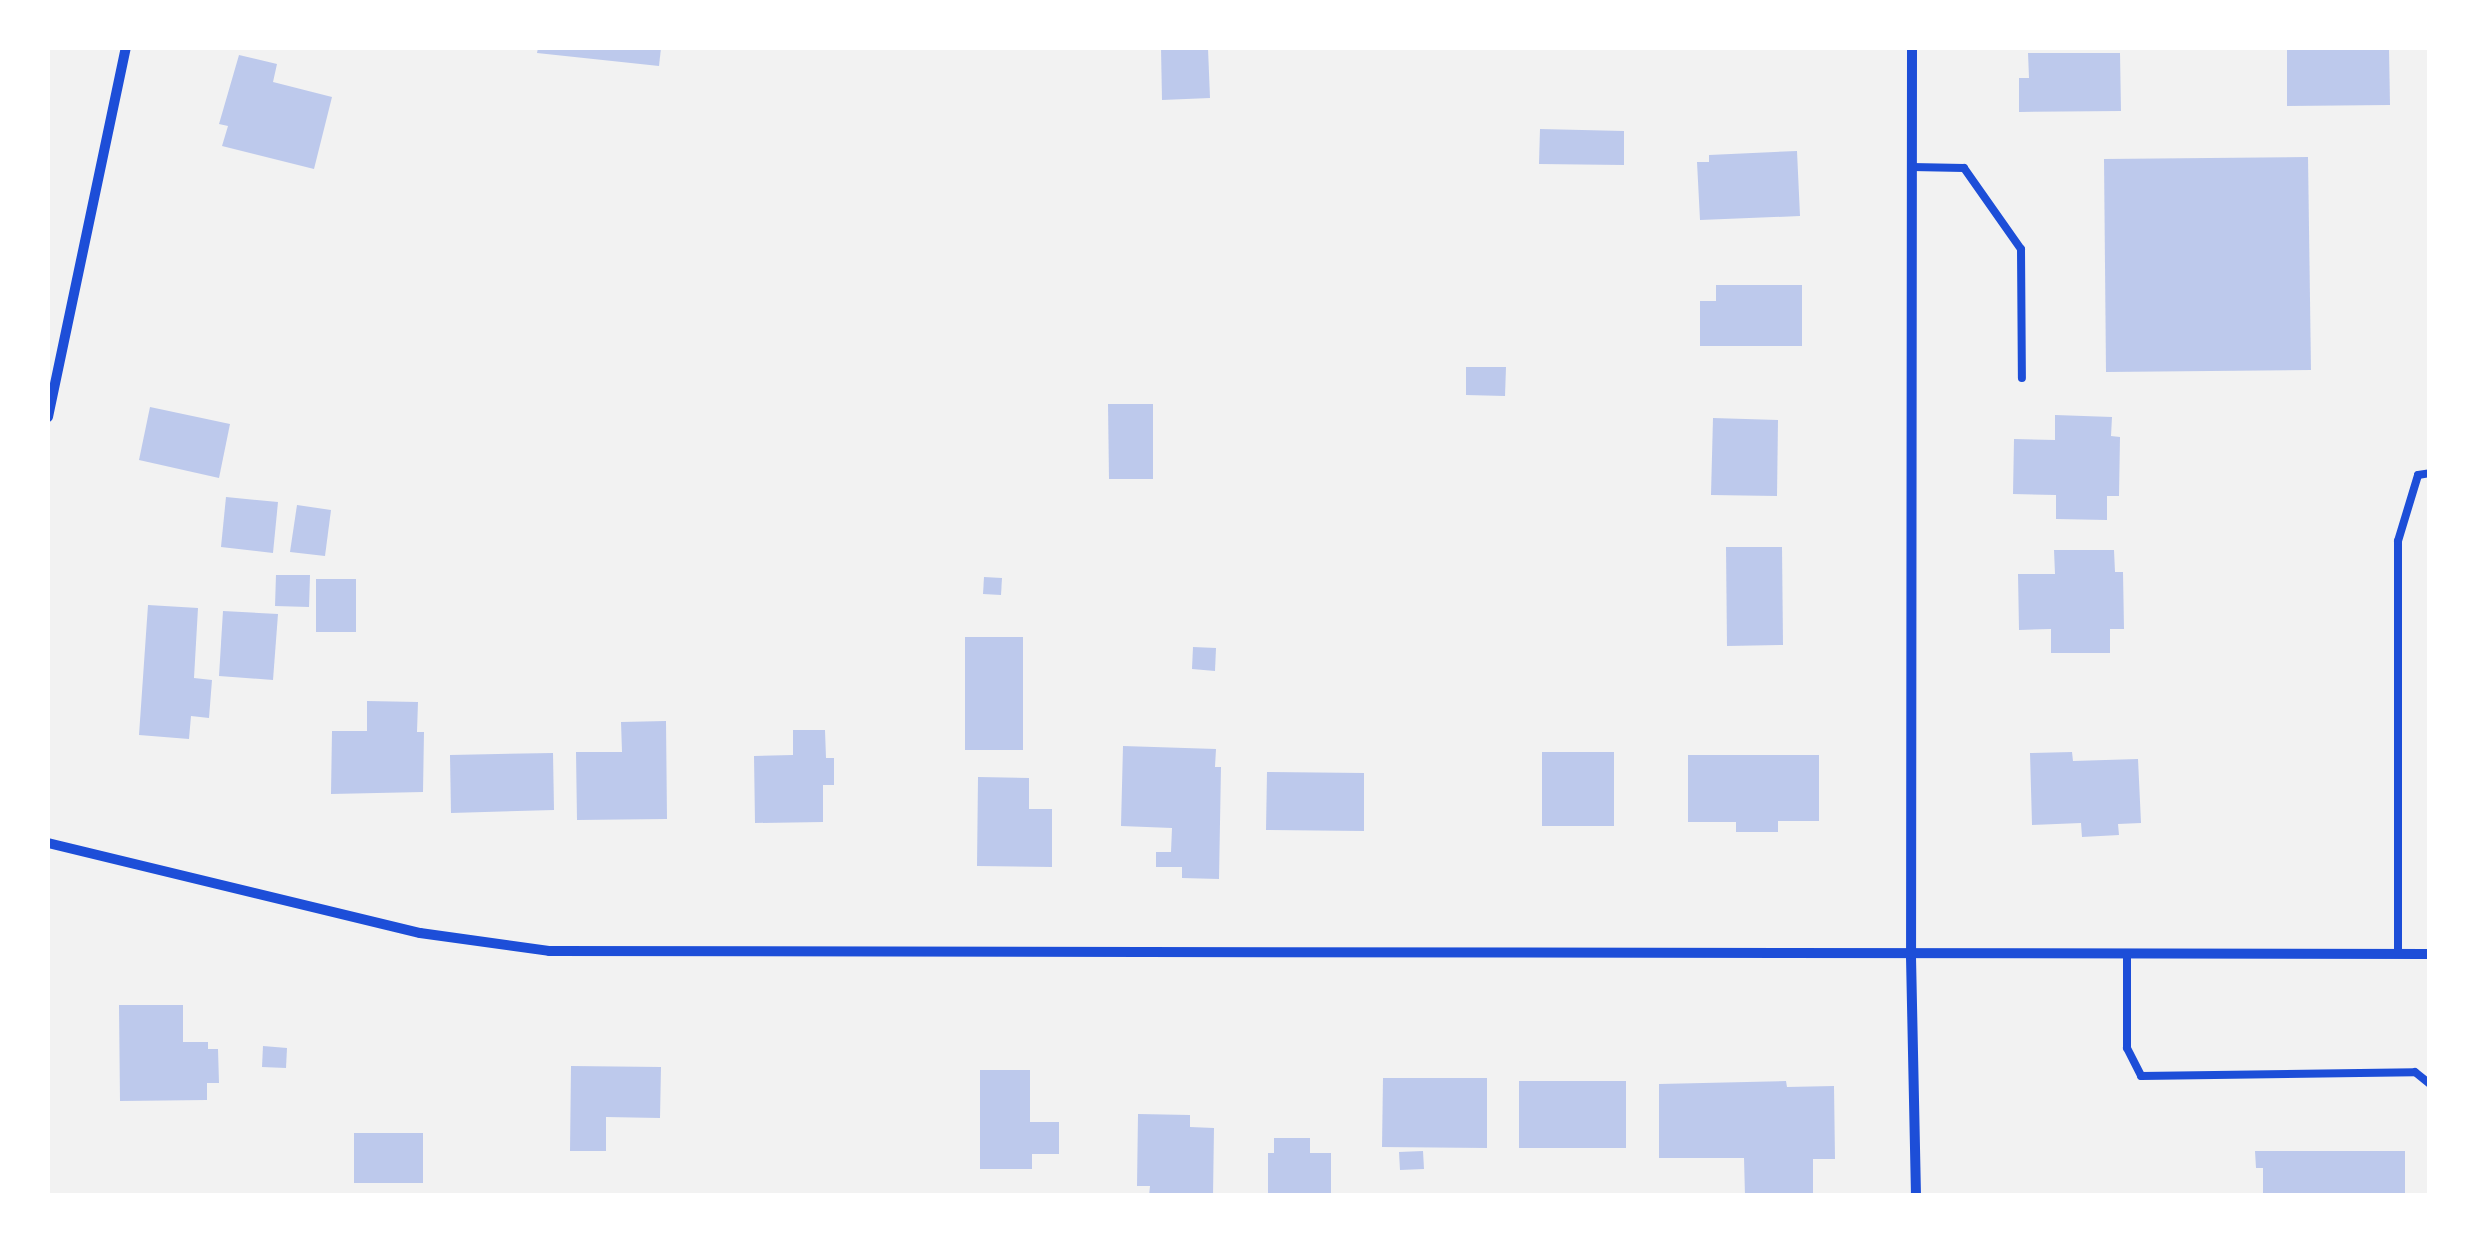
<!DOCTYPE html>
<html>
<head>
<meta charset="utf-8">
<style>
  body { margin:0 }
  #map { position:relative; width:2477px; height:1243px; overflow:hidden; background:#f2f2f2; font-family:Arial,sans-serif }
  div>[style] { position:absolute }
  .building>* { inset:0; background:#bdc9ec }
  .service>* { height:8px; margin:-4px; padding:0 4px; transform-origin:4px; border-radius:4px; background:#1d4ed8 }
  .minor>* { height:10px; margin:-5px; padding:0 5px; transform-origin:5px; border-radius:5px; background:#1d4ed8 }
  span { translate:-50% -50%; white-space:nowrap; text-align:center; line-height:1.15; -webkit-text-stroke:8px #fff; paint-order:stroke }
  .frame { position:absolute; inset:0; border:50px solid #fff; pointer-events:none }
</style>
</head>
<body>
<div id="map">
  <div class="building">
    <div style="clip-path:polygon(538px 48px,661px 48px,659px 66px,537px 53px)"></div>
    <div style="clip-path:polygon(1161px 48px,1208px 48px,1210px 98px,1162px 100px)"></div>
    <div style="clip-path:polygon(2287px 48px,2389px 48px,2390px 105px,2287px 106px)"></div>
    <div style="clip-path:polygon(2028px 53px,2120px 53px,2121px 111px,2019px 112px,2019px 78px,2029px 78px)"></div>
    <div style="clip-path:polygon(239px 55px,277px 64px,273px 82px,332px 97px,314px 169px,222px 146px,228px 126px,219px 124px)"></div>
    <div style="clip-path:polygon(1540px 129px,1624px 131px,1624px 165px,1539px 164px)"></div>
    <div style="clip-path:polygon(1797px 151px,1800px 216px,1700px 220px,1697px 162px,1709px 162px,1709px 155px)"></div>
    <div style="clip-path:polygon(2308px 157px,2311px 370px,2106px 372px,2104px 159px)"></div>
    <div style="clip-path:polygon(1716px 285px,1802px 285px,1802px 346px,1700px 346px,1700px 301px,1716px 301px)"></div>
    <div style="clip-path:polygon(1466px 367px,1506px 367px,1505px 396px,1466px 395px)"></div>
    <div style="clip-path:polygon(1108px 404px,1153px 404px,1153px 479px,1109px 479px)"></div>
    <div style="clip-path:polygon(150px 407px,230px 424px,219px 478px,139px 460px)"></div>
    <div style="clip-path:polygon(2055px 415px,2112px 417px,2111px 436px,2120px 437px,2119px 496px,2107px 496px,2107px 520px,2056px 519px,2056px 495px,2013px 494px,2014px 439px,2055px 440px)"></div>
    <div style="clip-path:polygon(1713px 418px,1778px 420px,1777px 496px,1711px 495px)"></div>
    <div style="clip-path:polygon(226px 497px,278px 502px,273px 553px,221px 547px)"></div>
    <div style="clip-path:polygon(297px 505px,331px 510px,325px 556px,290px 552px)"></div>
    <div style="clip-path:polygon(1726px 547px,1782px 547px,1783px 645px,1727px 646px)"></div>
    <div style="clip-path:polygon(2054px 550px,2114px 550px,2115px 572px,2123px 572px,2124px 629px,2110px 629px,2110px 653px,2051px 653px,2051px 629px,2019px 630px,2018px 574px,2055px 574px)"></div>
    <div style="clip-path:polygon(276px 575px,310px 575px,309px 607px,275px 606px)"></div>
    <div style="clip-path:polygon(984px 577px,1002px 578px,1001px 595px,983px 594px)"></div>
    <div style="clip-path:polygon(316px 579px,356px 579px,356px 632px,316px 632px)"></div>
    <div style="clip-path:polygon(148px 605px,198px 608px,194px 678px,212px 680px,209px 718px,191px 716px,189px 739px,139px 735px)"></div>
    <div style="clip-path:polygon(223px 611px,278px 614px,273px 680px,219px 676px)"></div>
    <div style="clip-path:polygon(965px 637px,1023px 637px,1023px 750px,965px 750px)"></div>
    <div style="clip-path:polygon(1193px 647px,1216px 648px,1215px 671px,1192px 669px)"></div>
    <div style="clip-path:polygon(367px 701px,418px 702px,417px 732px,424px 732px,423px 792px,331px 794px,332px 731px,367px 731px)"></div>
    <div style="clip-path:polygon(666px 721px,667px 819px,577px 820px,576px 752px,622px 752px,621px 722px)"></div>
    <div style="clip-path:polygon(793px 730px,825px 730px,826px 758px,834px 758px,834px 785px,823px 785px,823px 822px,755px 823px,754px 756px,793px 755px)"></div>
    <div style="clip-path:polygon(1123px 746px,1216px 749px,1215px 767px,1221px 767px,1219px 879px,1182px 878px,1182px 867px,1156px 867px,1156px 852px,1171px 852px,1172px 828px,1121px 826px)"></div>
    <div style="clip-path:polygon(1542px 752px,1614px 752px,1614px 826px,1542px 826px)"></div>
    <div style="clip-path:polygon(2072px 752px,2073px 761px,2138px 759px,2141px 823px,2118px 824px,2119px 835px,2082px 837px,2081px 823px,2032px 825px,2030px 753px)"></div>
    <div style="clip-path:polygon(553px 753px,554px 810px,451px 813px,450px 755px)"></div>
    <div style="clip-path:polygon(1688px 755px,1819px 755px,1819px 821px,1778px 821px,1778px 832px,1736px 832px,1736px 822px,1688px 822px)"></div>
    <div style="clip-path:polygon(1267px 772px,1364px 773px,1364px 831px,1266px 830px)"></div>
    <div style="clip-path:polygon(978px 777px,1029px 778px,1029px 809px,1052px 809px,1052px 867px,977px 866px)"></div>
    <div style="clip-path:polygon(119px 1005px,183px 1005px,183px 1042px,208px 1042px,208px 1049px,218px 1049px,219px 1083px,207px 1083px,207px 1100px,120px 1101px)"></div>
    <div style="clip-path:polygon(263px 1046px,287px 1048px,286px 1068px,262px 1067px)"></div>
    <div style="clip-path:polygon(571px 1066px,661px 1067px,660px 1118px,606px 1117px,606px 1151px,570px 1151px)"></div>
    <div style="clip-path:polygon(980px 1070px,1030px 1070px,1030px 1122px,1059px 1122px,1059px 1154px,1032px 1154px,1032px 1169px,980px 1169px)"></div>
    <div style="clip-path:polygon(1383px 1078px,1487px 1078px,1487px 1148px,1382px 1147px)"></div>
    <div style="clip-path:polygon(1519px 1081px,1626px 1081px,1626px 1148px,1519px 1148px)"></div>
    <div style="clip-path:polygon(1786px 1081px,1787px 1087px,1834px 1086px,1835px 1159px,1813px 1159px,1813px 1196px,1745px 1196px,1744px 1158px,1659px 1158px,1659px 1084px)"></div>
    <div style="clip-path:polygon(1138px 1114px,1190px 1115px,1190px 1127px,1214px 1128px,1213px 1196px,1149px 1196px,1150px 1186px,1137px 1186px)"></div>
    <div style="clip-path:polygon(354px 1133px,423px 1133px,423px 1183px,354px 1183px)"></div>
    <div style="clip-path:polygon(1274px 1138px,1310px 1138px,1310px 1153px,1331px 1153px,1331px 1196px,1268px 1196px,1268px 1153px,1274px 1153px)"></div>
    <div style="clip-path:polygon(1423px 1151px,1424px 1169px,1400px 1170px,1399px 1152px)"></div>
    <div style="clip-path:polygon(2255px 1151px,2405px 1151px,2405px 1196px,2263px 1196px,2263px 1168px,2256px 1168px)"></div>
  </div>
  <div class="service">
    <div style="left:1912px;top:167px;width:52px;rotate:1.1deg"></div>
    <div style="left:1964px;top:168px;width:99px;rotate:54.9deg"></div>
    <div style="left:2021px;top:249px;width:129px;rotate:89.6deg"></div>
    <div style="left:2398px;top:954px;width:413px;rotate:-90deg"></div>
    <div style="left:2398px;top:541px;width:69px;rotate:-73.1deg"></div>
    <div style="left:2418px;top:475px;width:12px;rotate:-9deg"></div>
    <div style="left:2127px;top:956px;width:92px;rotate:90deg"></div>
    <div style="left:2127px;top:1048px;width:31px;rotate:63deg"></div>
    <div style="left:2141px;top:1076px;width:274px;rotate:-0.8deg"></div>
    <div style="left:2415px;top:1072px;width:19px;rotate:39deg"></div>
  </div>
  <div class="minor">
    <div style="left:1912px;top:48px;width:909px;rotate:90.06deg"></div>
    <div style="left:1911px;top:957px;width:239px;rotate:88.8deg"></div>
    <div style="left:48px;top:417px;width:377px;rotate:-78.1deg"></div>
    <div style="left:48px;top:843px;width:383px;rotate:13.6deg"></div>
    <div style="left:420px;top:933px;width:130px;rotate:7.9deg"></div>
    <div style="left:549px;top:951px;width:1881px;rotate:0.09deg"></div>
  </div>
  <div class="frame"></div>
</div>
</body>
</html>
